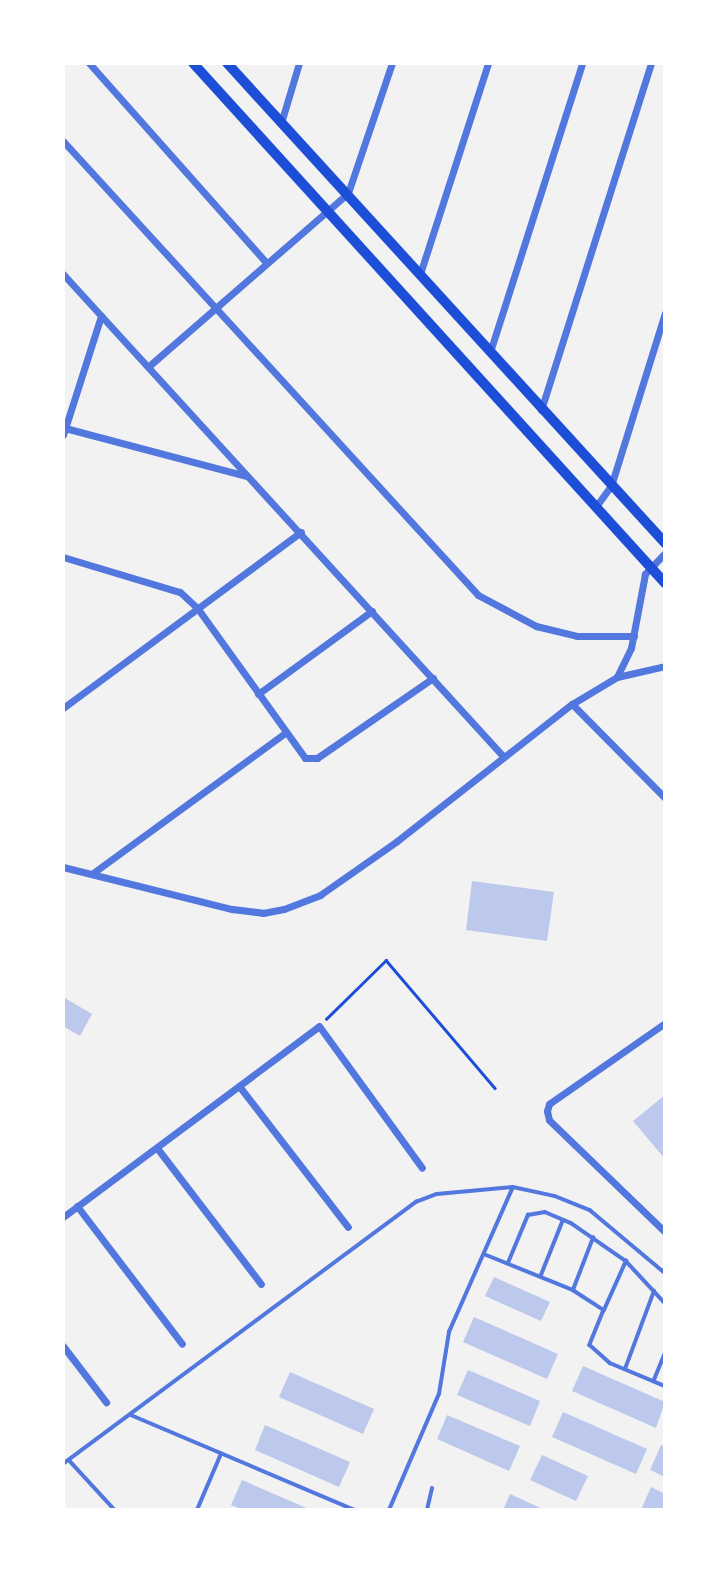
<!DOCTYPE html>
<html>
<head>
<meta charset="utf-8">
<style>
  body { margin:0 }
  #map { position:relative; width:728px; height:1573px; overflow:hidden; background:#f2f2f2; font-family:"Golos Text",sans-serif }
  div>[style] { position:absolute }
  .building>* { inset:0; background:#bdc9ec }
  .path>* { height:2.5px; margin:-1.25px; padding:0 1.25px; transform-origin:1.25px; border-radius:1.25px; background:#1d4ed8 }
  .service>* { height:3.5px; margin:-1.75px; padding:0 1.75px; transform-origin:1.75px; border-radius:1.75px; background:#5277de }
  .minor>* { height:7px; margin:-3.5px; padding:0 3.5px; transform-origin:3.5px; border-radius:3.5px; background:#5277de }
  .secondary>* { height:10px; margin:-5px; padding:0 5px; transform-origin:5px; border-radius:5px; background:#1d4ed8 }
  span { translate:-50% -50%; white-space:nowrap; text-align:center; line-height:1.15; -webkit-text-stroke:6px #fff; paint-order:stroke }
  .frame { position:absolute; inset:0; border:65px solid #fff; pointer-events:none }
</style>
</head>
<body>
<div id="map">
  <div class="building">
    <div style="clip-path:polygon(472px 881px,554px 892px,547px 941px,466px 930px)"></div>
    <div style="clip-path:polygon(63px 997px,92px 1014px,80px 1036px,63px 1026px)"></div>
    <div style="clip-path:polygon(665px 1095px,665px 1159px,633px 1121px)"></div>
    <div style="clip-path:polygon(494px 1277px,550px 1302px,541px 1321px,485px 1296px)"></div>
    <div style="clip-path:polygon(474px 1317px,558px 1354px,547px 1379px,463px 1342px)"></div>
    <div style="clip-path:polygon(583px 1366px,665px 1402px,656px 1428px,572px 1391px)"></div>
    <div style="clip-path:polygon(468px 1370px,540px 1401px,530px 1426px,457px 1395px)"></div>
    <div style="clip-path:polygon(290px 1372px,374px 1409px,363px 1434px,279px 1397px)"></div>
    <div style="clip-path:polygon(563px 1412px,647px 1449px,636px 1474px,552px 1437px)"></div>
    <div style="clip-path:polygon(447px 1415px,520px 1446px,509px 1471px,437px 1439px)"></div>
    <div style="clip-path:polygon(265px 1425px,350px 1462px,339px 1487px,255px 1450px)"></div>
    <div style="clip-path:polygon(661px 1445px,665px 1447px,665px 1477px,650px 1470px)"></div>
    <div style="clip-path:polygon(542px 1455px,588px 1476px,576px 1501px,530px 1480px)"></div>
    <div style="clip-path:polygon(242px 1480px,311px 1510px,243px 1510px,231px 1505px)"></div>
    <div style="clip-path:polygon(651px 1487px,665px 1494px,665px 1510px,641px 1510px)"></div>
    <div style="clip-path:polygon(510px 1494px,545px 1510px,503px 1510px)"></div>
  </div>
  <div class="path">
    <div style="left:326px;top:1019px;width:84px;rotate:-44.5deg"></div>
    <div style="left:386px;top:960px;width:168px;rotate:49.6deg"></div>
  </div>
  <div class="service">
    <div style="left:484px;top:1254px;width:96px;rotate:22deg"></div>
    <div style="left:573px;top:1290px;width:37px;rotate:33deg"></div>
    <div style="left:604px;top:1310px;width:38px;rotate:112deg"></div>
    <div style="left:590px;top:1345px;width:27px;rotate:42deg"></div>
    <div style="left:610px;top:1363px;width:60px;rotate:22.7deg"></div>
    <div style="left:508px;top:1263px;width:52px;rotate:-67.4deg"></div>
    <div style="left:528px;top:1215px;width:17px;rotate:-10deg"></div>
    <div style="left:545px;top:1212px;width:28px;rotate:23deg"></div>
    <div style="left:571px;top:1223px;width:67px;rotate:34.6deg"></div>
    <div style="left:626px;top:1261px;width:57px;rotate:47.1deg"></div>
    <div style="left:541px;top:1275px;width:59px;rotate:-68.2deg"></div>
    <div style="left:573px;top:1290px;width:56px;rotate:-69deg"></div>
    <div style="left:604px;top:1310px;width:54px;rotate:-65.8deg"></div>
    <div style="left:625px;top:1369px;width:83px;rotate:-69.6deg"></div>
    <div style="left:654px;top:1380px;width:29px;rotate:-68deg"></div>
    <div style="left:131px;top:1415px;width:243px;rotate:23deg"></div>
    <div style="left:69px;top:1460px;width:68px;rotate:47.4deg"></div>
    <div style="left:63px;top:1464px;width:440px;rotate:-36.6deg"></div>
    <div style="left:416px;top:1202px;width:22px;rotate:-21deg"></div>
    <div style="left:437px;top:1194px;width:76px;rotate:-5.3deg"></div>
    <div style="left:513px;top:1187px;width:43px;rotate:12.1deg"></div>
    <div style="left:555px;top:1196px;width:38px;rotate:22deg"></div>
    <div style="left:590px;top:1210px;width:98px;rotate:40deg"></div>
    <div style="left:197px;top:1510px;width:61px;rotate:-66.8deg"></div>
    <div style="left:389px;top:1510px;width:126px;rotate:-66.7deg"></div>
    <div style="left:439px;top:1394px;width:63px;rotate:-80.8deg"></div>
    <div style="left:449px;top:1332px;width:158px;rotate:-66.2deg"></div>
    <div style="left:427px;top:1510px;width:22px;rotate:-77deg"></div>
  </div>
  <div class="minor">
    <div style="left:89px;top:63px;width:265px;rotate:48.4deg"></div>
    <div style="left:281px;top:123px;width:63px;rotate:-73.3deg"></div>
    <div style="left:63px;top:141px;width:615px;rotate:47.57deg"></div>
    <div style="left:478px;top:595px;width:66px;rotate:28.1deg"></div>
    <div style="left:536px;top:626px;width:42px;rotate:13.7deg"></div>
    <div style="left:577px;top:636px;width:57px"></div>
    <div style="left:63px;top:274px;width:653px;rotate:47.61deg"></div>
    <div style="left:420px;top:274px;width:222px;rotate:-72.1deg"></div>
    <div style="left:490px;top:352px;width:303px;rotate:-72.3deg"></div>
    <div style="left:149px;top:366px;width:264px;rotate:-41deg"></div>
    <div style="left:348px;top:193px;width:137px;rotate:-71.3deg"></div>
    <div style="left:541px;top:410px;width:364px;rotate:-72.4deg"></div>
    <div style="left:65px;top:428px;width:188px;rotate:14.8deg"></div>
    <div style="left:63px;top:435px;width:125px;rotate:-72.3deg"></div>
    <div style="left:597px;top:505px;width:24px;rotate:-54deg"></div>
    <div style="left:611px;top:486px;width:181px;rotate:-72.7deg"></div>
    <div style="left:665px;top:553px;width:29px;rotate:134deg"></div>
    <div style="left:645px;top:574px;width:75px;rotate:100.7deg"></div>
    <div style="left:631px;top:648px;width:32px;rotate:116deg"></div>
    <div style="left:617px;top:677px;width:49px;rotate:-12.9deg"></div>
    <div style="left:63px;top:557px;width:122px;rotate:16.7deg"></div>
    <div style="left:180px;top:592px;width:25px;rotate:43deg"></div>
    <div style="left:198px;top:609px;width:183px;rotate:54.3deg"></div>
    <div style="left:305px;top:758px;width:12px"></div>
    <div style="left:317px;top:758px;width:141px;rotate:-34.6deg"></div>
    <div style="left:258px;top:694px;width:141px;rotate:-36.1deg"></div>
    <div style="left:572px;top:704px;width:132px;rotate:45.3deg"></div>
    <div style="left:63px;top:708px;width:296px;rotate:-36.5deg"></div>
    <div style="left:63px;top:867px;width:174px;rotate:14deg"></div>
    <div style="left:232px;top:909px;width:31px;rotate:7deg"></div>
    <div style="left:263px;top:913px;width:21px;rotate:-11deg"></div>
    <div style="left:284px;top:909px;width:39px;rotate:-21deg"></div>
    <div style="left:320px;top:895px;width:94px;rotate:-35deg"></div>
    <div style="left:397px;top:841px;width:222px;rotate:-38.1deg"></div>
    <div style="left:572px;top:704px;width:52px;rotate:-31deg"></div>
    <div style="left:93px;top:873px;width:238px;rotate:-36.1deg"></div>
    <div style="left:665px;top:1023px;width:141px;rotate:145.1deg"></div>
    <div style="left:549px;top:1104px;width:7px;rotate:106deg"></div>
    <div style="left:547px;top:1111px;width:9px;rotate:77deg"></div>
    <div style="left:549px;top:1120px;width:161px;rotate:44deg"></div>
    <div style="left:239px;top:1086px;width:178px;rotate:52.3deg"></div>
    <div style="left:157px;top:1148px;width:171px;rotate:52.6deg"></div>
    <div style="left:77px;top:1206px;width:173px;rotate:52.7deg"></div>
    <div style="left:63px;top:1217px;width:319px;rotate:-36.7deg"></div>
    <div style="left:319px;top:1026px;width:175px;rotate:54deg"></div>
    <div style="left:63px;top:1346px;width:71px;rotate:52.5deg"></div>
  </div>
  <div class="secondary">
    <div style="left:193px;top:63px;width:702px;rotate:47.77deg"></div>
    <div style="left:227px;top:63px;width:650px;rotate:47.62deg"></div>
  </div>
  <div class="frame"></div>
</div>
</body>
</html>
